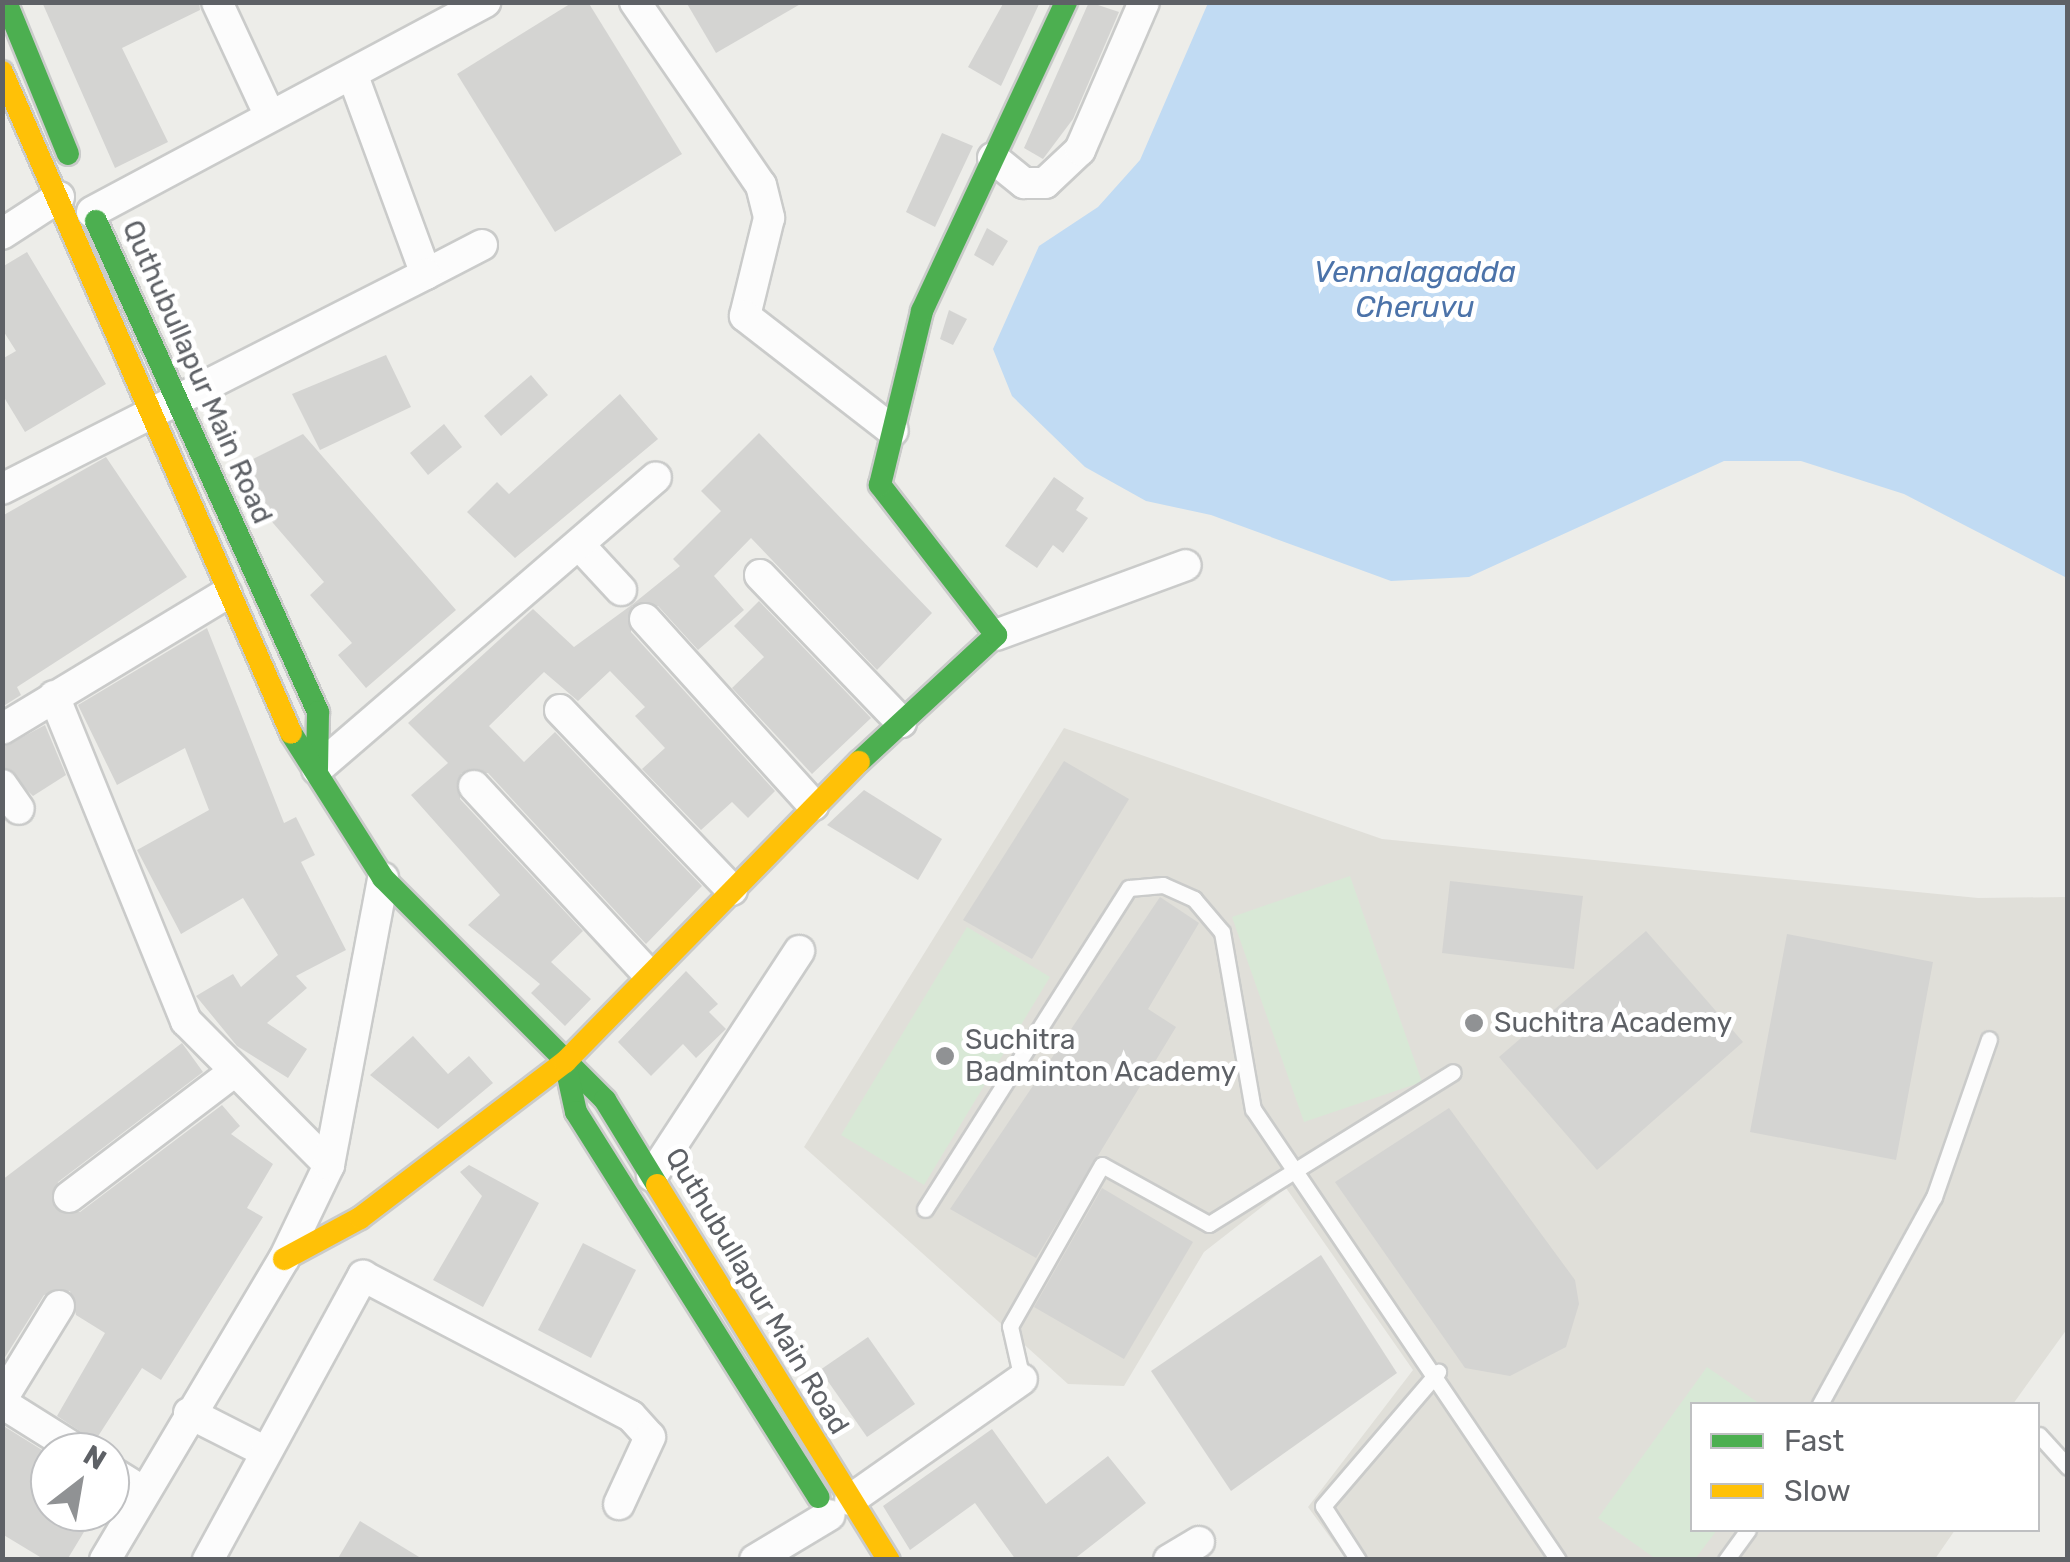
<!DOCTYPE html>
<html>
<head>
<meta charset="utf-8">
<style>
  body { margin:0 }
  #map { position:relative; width:2070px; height:1562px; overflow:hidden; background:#edede9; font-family:Rubik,sans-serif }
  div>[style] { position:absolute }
  .education>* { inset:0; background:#e0dfd9 }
  .green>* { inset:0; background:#d8e8d6 }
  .water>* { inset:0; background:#c1dbf3 }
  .building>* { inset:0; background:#d4d4d2 }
  .roads { filter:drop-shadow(2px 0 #cacbca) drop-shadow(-2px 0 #cacbca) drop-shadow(0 2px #cacbca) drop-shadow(0 -2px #cacbca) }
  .lane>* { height:15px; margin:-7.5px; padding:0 7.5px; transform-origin:7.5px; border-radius:7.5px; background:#fcfcfc }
  .street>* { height:30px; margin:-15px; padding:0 15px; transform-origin:15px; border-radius:15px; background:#fcfcfc }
  .fast>* { height:22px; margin:-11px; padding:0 11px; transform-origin:11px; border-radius:11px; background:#4caf50 }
  .slow>* { height:22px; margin:-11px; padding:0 11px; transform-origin:11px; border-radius:11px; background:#ffc107 }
  .dots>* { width:28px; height:28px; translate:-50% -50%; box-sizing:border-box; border:5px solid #fff; border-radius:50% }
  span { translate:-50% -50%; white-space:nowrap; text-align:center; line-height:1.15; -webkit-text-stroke:10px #fff; paint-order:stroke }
  .street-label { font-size:28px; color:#5e6166 }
  .poi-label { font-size:28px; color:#5e6166 }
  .left { translate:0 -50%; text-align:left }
  .water-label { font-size:30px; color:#4c73a9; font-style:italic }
  .frame { position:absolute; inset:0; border:5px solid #5e6166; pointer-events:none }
  .legend { position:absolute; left:1690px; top:1402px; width:350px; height:130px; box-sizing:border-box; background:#fff; border:2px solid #bfc0c2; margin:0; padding:12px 18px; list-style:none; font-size:30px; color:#5e6166 }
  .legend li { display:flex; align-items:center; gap:20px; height:50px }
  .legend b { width:50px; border:2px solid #bfc0c2 }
  .north { position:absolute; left:30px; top:1432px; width:100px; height:100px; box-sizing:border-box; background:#fff; border:2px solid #bfc0c2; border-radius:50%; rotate:31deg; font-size:28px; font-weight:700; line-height:40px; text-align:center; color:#5e6166 }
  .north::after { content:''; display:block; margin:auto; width:35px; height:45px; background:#909294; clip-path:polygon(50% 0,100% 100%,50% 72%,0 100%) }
</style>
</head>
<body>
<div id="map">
  <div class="education">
    <div style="clip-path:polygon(1064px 728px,1382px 839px,1978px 898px,2067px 897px,2067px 1329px,2013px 1404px,1692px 1404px,1692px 1530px,1955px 1530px,1935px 1559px,1346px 1559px,1308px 1507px,1413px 1370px,1286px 1188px,1204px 1252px,1124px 1386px,1068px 1384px,804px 1147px)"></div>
  </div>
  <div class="green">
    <div style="clip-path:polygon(1350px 876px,1422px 1082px,1304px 1122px,1232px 917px)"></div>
    <div style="clip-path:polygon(967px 927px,1050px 977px,924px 1185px,841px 1135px)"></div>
    <div style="clip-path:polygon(1707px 1367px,1760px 1404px,1692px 1404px,1692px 1530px,1717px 1530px,1695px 1559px,1656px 1559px,1598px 1518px)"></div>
  </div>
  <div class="water">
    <div style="clip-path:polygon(1208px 3px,2067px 3px,2067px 578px,1904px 494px,1801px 461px,1724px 461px,1469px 577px,1391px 581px,1211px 515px,1146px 501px,1085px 467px,1012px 396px,993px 349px,1039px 246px,1098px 207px,1140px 160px)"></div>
  </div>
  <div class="building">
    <div style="clip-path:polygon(42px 2px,199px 2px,200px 10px,122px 48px,168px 142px,115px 168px)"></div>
    <div style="clip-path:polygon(573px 2px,588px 2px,682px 154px,555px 232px,457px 74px)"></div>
    <div style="clip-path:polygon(686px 2px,804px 2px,716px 53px)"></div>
    <div style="clip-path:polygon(1004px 2px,1040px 2px,1001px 86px,968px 67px)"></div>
    <div style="clip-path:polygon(1089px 2px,1119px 12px,1073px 119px,1043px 159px,1024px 148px)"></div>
    <div style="clip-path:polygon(942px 133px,973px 146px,935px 227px,906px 212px)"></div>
    <div style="clip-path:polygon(987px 228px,1008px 241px,993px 266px,974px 255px)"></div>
    <div style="clip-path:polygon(27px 252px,106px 384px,25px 432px,2px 394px,2px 359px,16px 351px,2px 329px,2px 267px)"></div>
    <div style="clip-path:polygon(949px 310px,967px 319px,953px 345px,940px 339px)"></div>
    <div style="clip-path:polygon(386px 355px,411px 407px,320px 450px,292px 394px)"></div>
    <div style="clip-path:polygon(531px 375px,548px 395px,501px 436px,484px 416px)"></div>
    <div style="clip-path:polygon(620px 394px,658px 439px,515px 558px,467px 512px,497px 482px,509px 494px)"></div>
    <div style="clip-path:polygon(444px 424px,462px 447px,428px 475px,410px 453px)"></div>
    <div style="clip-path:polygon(759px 433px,932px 613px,877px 670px,751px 538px,714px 576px,744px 610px,698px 650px,658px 606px,632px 606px,631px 632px,775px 791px,748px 818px,732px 802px,701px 830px,642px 769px,665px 748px,635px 716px,645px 707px,610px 671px,578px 701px,544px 672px,489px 726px,524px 762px,555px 732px,702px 886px,646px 944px,488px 773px,461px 773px,460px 799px,583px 931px,551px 962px,591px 999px,565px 1026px,531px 993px,540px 984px,468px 925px,500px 895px,411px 795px,448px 763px,408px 723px,533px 609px,574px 647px,633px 604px,680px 566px,673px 559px,721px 511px,701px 491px)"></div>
    <div style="clip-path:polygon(303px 434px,456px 610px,366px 688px,338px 655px,352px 643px,310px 595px,324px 582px,273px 523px,243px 464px)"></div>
    <div style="clip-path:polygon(106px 457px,187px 577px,17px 687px,21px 695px,2px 707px,2px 516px)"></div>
    <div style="clip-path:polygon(1054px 477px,1084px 498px,1076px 510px,1088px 518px,1063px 553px,1053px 545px,1037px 568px,1005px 546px)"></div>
    <div style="clip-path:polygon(759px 601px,871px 718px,812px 774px,732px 688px,764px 657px,734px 626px)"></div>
    <div style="clip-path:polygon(207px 628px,284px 823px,296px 817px,315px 855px,301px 862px,346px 950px,296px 976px,307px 988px,267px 1023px,307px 1049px,288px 1078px,237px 1046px,196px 996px,233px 974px,241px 987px,278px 955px,243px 898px,181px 934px,137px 850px,209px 810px,185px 748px,117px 785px,78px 705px)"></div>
    <div style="clip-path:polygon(45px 725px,66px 775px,33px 796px,2px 767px,2px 748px)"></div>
    <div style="clip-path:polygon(1064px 761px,1129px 799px,1032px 959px,963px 920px)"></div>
    <div style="clip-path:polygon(864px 790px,942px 839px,918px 880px,827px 825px)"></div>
    <div style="clip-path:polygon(1450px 881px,1583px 896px,1574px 969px,1442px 953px)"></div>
    <div style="clip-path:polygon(1160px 897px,1199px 923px,1148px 1009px,1176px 1027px,1036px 1258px,950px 1209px)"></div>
    <div style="clip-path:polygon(1646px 931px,1743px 1042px,1597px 1170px,1499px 1057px)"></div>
    <div style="clip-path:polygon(1787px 934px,1933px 962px,1896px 1160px,1750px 1132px)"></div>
    <div style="clip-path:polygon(686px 971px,718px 1004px,709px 1012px,726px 1029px,696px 1058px,683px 1044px,651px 1076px,618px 1042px)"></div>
    <div style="clip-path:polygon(413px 1036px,448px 1074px,469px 1056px,493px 1083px,438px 1129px,370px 1075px)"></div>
    <div style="clip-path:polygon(182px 1043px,203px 1072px,58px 1182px,54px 1207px,80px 1212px,222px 1105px,240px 1126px,231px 1134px,273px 1164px,247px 1208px,263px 1217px,161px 1380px,142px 1368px,95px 1441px,57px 1416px,105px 1333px,76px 1315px,70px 1291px,44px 1295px,2px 1362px,2px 1180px)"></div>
    <div style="clip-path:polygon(1449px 1108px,1575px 1280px,1579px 1304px,1566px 1347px,1510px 1376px,1465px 1368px,1335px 1182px)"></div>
    <div style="clip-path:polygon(469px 1165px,539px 1203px,483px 1307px,433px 1280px,482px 1196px,460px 1172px)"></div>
    <div style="clip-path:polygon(1102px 1188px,1193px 1242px,1124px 1359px,1034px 1307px)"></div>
    <div style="clip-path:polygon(583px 1243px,636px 1270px,591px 1358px,538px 1330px)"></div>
    <div style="clip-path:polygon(1321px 1255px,1397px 1373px,1231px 1491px,1151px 1371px)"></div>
    <div style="clip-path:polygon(868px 1337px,915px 1404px,867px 1437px,820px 1370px)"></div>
    <div style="clip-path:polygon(2px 1425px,50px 1455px,50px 1512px,96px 1512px,67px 1560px,45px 1560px,2px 1534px)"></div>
    <div style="clip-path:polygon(992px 1429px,1046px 1504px,1108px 1456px,1146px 1503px,1073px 1560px,1016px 1560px,975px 1503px,910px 1550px,883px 1506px)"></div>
    <div style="clip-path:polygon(360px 1521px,424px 1560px,337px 1560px)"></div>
  </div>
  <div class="roads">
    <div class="lane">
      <div style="left:925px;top:1209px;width:380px;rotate:-57.6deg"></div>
      <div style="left:1129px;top:888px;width:34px;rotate:-5deg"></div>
      <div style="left:1163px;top:885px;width:34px;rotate:24deg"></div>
      <div style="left:1194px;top:899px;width:43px;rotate:49.7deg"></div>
      <div style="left:1222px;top:932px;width:180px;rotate:80.1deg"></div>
      <div style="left:1253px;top:1109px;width:544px;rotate:55.93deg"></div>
      <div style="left:1022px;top:1379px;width:54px;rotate:-102.8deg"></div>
      <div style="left:1010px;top:1326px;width:185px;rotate:-60.3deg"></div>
      <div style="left:1102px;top:1165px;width:122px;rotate:28.9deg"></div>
      <div style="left:1209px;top:1224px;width:287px;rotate:-31.9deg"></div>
      <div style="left:1820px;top:1404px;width:236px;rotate:-61.2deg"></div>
      <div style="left:1934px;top:1197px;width:167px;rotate:-70.8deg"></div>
      <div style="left:2039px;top:1435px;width:43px;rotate:47.8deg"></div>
      <div style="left:1358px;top:1560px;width:64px;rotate:-122.9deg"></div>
      <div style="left:1323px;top:1506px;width:177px;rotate:-49.4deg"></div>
      <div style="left:1726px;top:1560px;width:37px;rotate:-54deg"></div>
    </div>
    <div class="street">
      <div style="left:217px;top:2px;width:121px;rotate:65.1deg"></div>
      <div style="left:635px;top:2px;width:222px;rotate:55.5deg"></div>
      <div style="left:761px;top:185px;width:34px;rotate:76deg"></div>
      <div style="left:769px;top:218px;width:101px;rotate:103.8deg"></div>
      <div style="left:745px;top:316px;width:187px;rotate:37.8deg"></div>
      <div style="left:353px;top:76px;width:211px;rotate:69.8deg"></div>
      <div style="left:426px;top:274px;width:63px;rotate:-27.4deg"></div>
      <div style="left:993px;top:158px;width:40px;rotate:39deg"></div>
      <div style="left:1024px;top:183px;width:21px"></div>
      <div style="left:1045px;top:183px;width:48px;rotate:-43.3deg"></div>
      <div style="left:1080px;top:150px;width:161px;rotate:-66.6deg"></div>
      <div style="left:92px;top:212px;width:446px;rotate:-28.1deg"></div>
      <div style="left:2px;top:234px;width:68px;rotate:-33deg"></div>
      <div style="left:2px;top:489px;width:475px;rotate:-26.9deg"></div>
      <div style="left:583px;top:549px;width:56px;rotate:47.2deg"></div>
      <div style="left:760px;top:575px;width:204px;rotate:46.2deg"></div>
      <div style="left:645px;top:619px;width:251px;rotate:47.9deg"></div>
      <div style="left:996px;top:635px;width:202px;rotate:-20.2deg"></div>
      <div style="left:54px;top:696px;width:351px;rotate:67.9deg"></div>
      <div style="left:186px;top:1021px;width:203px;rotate:45.2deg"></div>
      <div style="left:560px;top:710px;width:249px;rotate:46.3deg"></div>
      <div style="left:2px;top:729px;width:262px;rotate:-31.1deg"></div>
      <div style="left:317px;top:769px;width:447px;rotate:-40.7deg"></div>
      <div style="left:2px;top:785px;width:29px;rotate:55deg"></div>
      <div style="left:474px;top:786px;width:253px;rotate:47.2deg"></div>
      <div style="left:652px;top:1176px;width:269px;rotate:-56.8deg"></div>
      <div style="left:69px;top:1197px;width:202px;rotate:-37.2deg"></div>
      <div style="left:2px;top:1399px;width:109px;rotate:-58.5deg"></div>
      <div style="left:2px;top:1403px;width:92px;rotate:32.1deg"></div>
      <div style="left:189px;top:1413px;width:86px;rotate:26.9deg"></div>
      <div style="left:110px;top:1471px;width:36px;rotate:32deg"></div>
      <div style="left:850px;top:1500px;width:210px;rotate:-35.1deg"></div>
      <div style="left:105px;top:1560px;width:350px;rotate:-59.3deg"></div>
      <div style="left:284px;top:1259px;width:104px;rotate:-64.4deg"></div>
      <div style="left:329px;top:1165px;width:292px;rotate:-79.3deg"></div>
      <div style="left:208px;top:1560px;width:324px;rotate:-61.4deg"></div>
      <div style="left:363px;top:1276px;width:302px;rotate:27.6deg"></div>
      <div style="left:631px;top:1416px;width:28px;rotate:48deg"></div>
      <div style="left:650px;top:1437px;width:74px;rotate:114.8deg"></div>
      <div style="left:755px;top:1560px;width:87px;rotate:-31deg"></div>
      <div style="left:1169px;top:1560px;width:35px;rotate:-31deg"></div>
    </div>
    <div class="fast">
      <div style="left:6px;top:2px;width:164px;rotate:67.8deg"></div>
      <div style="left:96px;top:221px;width:539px;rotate:65.67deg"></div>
      <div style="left:318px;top:712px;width:57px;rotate:91deg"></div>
      <div style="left:291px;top:733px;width:172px;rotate:57.6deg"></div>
      <div style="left:383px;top:878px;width:314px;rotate:45deg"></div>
      <div style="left:605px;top:1100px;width:100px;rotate:58.5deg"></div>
      <div style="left:859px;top:762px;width:187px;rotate:-42.8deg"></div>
      <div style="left:996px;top:635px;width:190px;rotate:-127.7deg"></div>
      <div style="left:880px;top:485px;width:179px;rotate:-76.4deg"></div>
      <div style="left:922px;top:311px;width:341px;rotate:-65deg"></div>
      <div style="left:565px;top:1062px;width:51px;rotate:77.6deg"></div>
      <div style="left:576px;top:1112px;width:455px;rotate:57.8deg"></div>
    </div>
    <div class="slow">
      <div style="left:2px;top:72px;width:721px;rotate:66.38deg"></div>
      <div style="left:657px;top:1185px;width:441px;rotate:58.3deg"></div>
      <div style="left:284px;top:1259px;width:86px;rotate:-28.3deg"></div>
      <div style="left:360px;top:1218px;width:258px;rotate:-37.3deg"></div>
      <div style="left:565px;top:1062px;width:420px;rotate:-45.6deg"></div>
    </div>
  </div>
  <div class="dots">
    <div style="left:1474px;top:1023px;background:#909294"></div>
    <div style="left:945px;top:1056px;background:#909294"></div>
  </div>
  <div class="street-label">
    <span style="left:197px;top:372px;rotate:66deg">Quthubullapur Main Road</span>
    <span style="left:757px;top:1291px;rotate:59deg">Quthubullapur Main Road</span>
  </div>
  <div class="poi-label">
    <span class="left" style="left:1494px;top:1023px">Suchitra Academy</span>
    <span class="left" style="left:965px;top:1056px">Suchitra<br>Badminton Academy</span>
  </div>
  <div class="water-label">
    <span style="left:1415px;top:289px">Vennalagadda<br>Cheruvu</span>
  </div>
  <div class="frame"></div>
  <ul class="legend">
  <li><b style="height:12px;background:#4caf50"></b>Fast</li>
  <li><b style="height:12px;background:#ffc107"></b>Slow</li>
  </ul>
  <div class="north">N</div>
</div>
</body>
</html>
